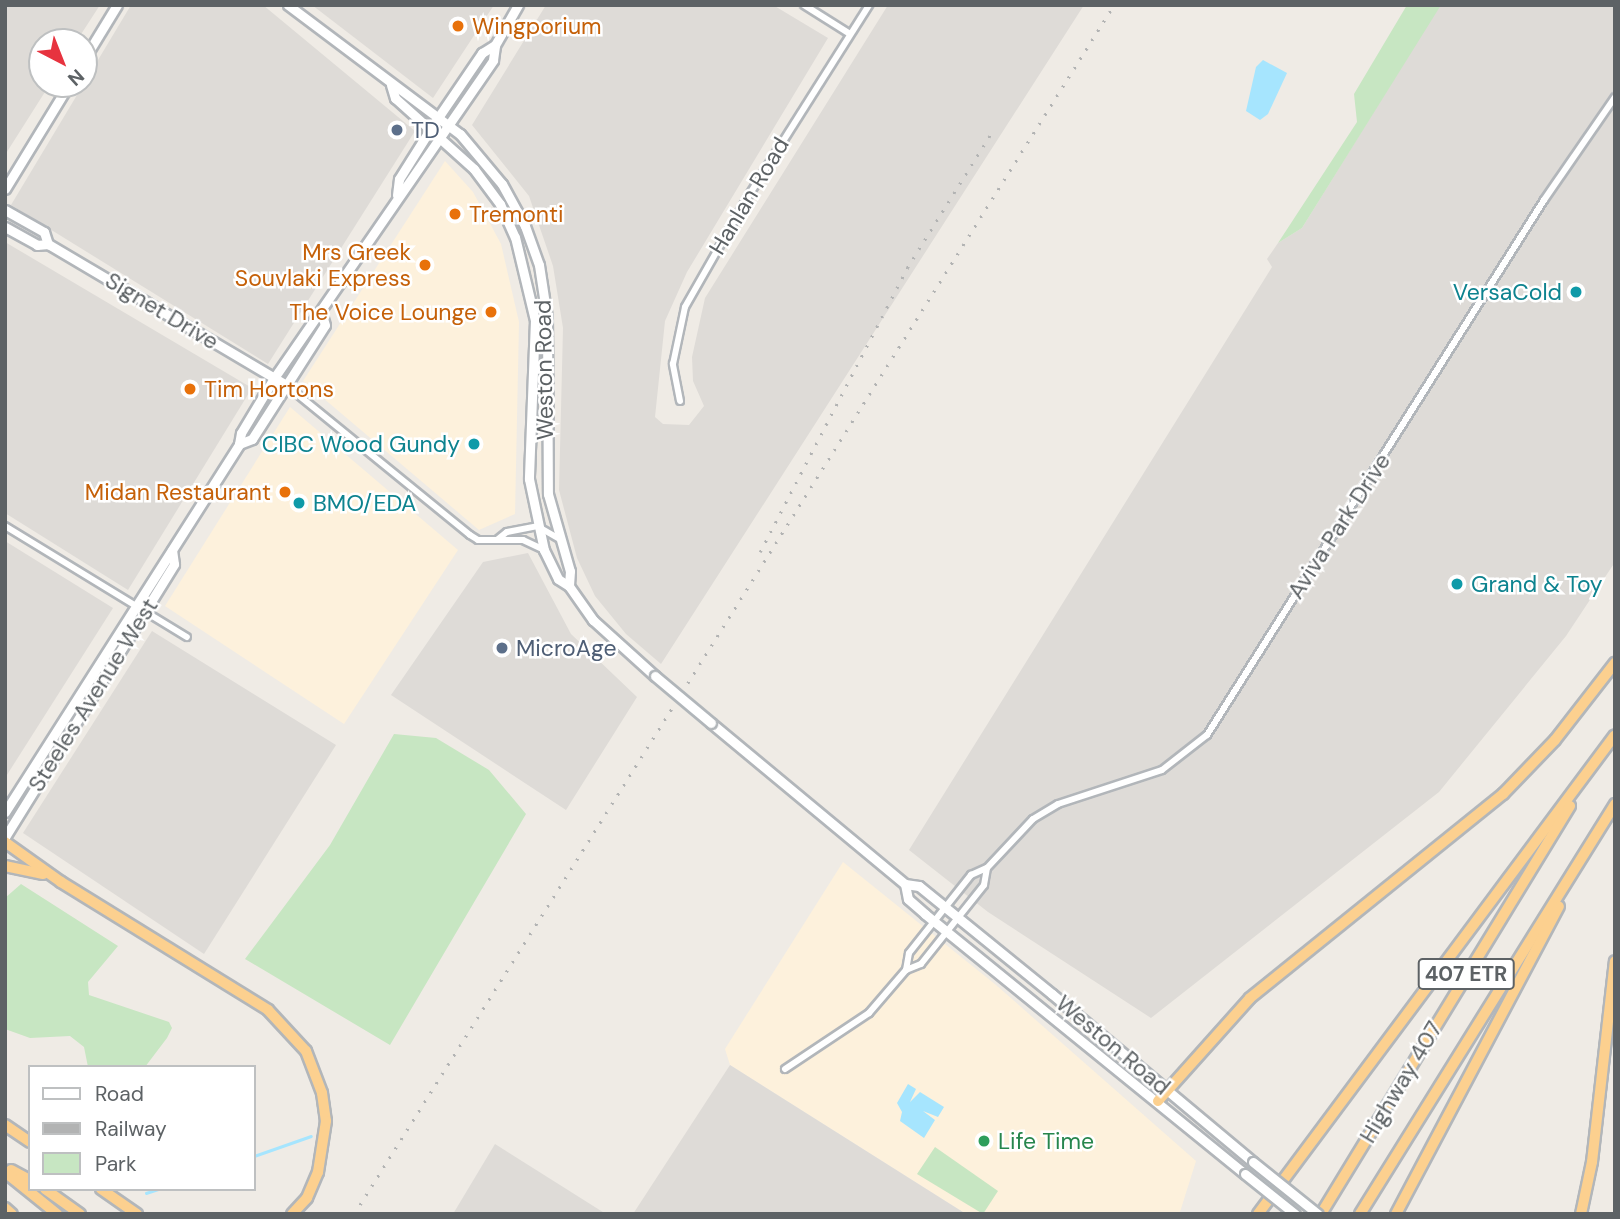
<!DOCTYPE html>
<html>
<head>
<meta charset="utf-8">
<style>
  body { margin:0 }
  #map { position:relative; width:1620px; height:1219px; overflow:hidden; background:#efebe5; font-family:"DM Sans",sans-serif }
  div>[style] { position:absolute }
  .commercial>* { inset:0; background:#fdf1dc }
  .industrial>* { inset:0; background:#dedbd7 }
  .green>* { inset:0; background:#c7e6c2 }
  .water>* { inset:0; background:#a6e5fe }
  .stream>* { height:2.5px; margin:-1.25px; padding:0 1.25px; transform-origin:1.25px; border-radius:1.25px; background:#a6e5fe }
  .roads { filter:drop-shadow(2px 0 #b2b6ba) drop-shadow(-2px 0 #b2b6ba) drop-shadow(0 2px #b2b6ba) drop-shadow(0 -2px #b2b6ba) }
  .street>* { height:6px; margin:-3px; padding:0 3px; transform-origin:3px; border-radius:3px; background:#fff }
  .secondary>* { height:9px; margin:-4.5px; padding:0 4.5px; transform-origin:4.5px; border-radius:4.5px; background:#fff }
  .highway>* { height:10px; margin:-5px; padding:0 5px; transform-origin:5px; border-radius:5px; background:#fcd08f }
  .rail>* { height:2.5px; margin-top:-1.25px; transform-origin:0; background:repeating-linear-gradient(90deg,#b2b3b3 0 2px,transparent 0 11px) }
  .bridges { filter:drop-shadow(2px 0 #b1b6ba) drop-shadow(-2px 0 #b1b6ba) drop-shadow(0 2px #b1b6ba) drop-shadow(0 -2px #b1b6ba) }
  .secondary-bridge>* { height:9px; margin:-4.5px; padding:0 4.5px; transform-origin:4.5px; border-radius:4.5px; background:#fff }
  .dots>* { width:19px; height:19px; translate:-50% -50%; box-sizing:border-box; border:4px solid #fff; border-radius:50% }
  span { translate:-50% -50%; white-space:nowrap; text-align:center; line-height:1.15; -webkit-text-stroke:5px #fff; paint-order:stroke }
  .shield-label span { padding:2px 5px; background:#fff; border:2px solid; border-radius:5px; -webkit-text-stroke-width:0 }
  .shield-label { font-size:21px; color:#5d6265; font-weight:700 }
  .food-label { font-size:23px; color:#c56008 }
  .left { translate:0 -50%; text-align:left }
  .right { translate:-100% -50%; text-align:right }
  .service-label { font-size:23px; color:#4e5e75 }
  .street-label { font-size:23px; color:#5d6265 }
  .culture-label { font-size:23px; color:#0d838f }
  .leisure-label { font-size:23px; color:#27864d }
  .frame { position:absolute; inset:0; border:7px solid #5d6265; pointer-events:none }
  .legend { position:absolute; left:28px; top:1065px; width:228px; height:126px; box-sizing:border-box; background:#fff; border:2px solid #bec0c1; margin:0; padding:9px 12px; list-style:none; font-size:21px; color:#5d6265 }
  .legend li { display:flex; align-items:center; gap:14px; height:35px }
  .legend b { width:35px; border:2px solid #bec0c1 }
  .north { position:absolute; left:28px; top:28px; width:70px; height:70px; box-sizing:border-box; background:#fff; border:2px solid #bec0c1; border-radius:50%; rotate:138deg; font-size:19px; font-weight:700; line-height:28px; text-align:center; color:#5d6265 }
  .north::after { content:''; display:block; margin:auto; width:24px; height:32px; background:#e7333f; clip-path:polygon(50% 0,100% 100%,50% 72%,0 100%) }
</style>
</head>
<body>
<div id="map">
  <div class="commercial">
    <div style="clip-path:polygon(445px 161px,473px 192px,501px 244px,519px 322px,515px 514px,479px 530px,303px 381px)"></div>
    <div style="clip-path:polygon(290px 407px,458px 550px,344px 724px,165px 606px)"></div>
    <div style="clip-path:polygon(843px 862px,996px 985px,1196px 1161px,1180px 1212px,966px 1214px,730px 1065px,725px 1049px)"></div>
  </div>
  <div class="industrial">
    <div style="clip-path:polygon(5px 5px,100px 5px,76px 42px,42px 42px,42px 84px,50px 84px,5px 155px)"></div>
    <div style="clip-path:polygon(131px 5px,263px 5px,415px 131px,268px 364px,11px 205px)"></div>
    <div style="clip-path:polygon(312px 5px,494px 5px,433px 98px)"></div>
    <div style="clip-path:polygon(546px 5px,773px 5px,828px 38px,687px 272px,665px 321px,655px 417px,663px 424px,689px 425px,704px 406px,693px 381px,692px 357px,705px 298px,888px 5px,1084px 5px,661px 664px,626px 634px,595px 596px,577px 558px,559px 490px,563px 328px,553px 266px,529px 196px,472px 125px)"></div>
    <div style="clip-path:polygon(1440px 5px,1615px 5px,1615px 562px,1566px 636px,1439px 792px,1151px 1018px,988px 912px,909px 850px,1272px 267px,1267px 259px,1278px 243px,1302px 228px)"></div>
    <div style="clip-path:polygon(5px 242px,252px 388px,128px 590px,5px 513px)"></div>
    <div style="clip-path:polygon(5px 541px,113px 608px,5px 778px)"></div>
    <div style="clip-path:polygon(528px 553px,571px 634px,637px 697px,566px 810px,391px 695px,483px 562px)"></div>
    <div style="clip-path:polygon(152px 631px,336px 745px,204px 954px,23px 833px)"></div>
    <div style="clip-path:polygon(730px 1065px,966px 1214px,633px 1214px)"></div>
    <div style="clip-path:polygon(495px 1144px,606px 1214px,453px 1214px)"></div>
  </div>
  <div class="green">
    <div style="clip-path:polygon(1407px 5px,1441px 5px,1302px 228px,1278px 243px,1357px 122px,1354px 94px)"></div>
    <div style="clip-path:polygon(394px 734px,436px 738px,489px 770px,526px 814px,390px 1045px,245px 959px,330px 845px)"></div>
    <div style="clip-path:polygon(21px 884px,118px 946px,88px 982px,89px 995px,169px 1022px,172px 1028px,167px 1038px,145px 1067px,88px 1067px,84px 1047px,70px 1036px,30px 1038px,5px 1029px,5px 898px)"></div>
    <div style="clip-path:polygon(935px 1147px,998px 1191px,983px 1214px,917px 1174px)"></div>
  </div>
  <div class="water">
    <div style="clip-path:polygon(1263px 60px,1287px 73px,1268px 114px,1260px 120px,1246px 111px,1256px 67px)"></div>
    <div style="clip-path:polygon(908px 1084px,916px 1089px,910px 1102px,920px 1092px,944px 1107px,938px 1117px,923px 1111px,935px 1120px,924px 1138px,900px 1121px,902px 1112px,897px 1103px)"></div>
  </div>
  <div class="stream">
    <div style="left:254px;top:1156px;width:60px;rotate:-19.3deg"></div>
    <div style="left:146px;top:1193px;width:13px;rotate:-18deg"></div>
  </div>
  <div class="roads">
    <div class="street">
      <div style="left:804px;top:5px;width:54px;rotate:32.2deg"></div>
      <div style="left:286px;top:385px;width:237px;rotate:39.2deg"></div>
      <div style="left:470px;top:535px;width:9px;rotate:32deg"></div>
      <div style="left:478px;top:540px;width:45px"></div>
      <div style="left:523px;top:540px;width:23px;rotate:25deg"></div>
      <div style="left:680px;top:401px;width:38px;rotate:-101deg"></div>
      <div style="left:673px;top:364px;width:58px;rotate:-78.1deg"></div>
      <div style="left:685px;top:307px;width:129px;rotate:-60.3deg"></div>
      <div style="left:749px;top:195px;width:225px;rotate:-57.7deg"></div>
      <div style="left:5px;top:526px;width:213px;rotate:31.4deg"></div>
      <div style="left:498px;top:539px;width:11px;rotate:-38deg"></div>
      <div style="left:507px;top:532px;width:31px;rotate:-11deg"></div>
      <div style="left:537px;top:526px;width:24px;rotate:30deg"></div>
      <div style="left:906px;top:970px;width:17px;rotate:-80deg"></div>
      <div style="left:909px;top:953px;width:100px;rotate:-51.5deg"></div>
      <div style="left:971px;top:875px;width:17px;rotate:-24deg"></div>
      <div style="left:987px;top:868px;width:67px;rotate:-46.8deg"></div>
      <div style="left:1033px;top:819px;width:29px;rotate:-31deg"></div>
      <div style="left:1058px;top:804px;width:109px;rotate:-18.1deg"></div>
      <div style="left:1162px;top:770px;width:57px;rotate:-37.9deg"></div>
      <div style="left:1207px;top:735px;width:632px;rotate:-57.79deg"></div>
      <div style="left:1544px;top:200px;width:125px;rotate:-55.4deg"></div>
      <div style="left:785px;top:1069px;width:101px;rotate:-33.7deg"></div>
      <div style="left:869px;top:1013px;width:57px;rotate:-49.3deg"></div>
      <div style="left:906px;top:970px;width:16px;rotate:-22deg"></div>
      <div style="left:921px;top:964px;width:101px;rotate:-51.4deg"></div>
      <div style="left:984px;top:885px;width:17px;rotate:-80deg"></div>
    </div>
    <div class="secondary">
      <div style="left:288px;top:5px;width:215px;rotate:36.9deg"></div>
      <div style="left:460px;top:134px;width:65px;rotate:50deg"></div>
      <div style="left:502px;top:184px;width:48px;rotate:61.3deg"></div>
      <div style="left:525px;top:226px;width:41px;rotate:70.3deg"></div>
      <div style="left:539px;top:265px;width:53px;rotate:81.3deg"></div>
      <div style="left:547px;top:317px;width:177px;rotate:89.7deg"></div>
      <div style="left:548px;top:494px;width:80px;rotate:74.1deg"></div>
      <div style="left:570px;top:571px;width:15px;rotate:94deg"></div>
      <div style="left:84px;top:59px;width:63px;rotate:-58.6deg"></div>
      <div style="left:391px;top:85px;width:14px;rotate:73deg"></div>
      <div style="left:395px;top:98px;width:106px;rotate:41.9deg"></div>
      <div style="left:474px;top:169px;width:44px;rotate:53.4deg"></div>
      <div style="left:500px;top:204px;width:36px;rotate:66deg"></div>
      <div style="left:515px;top:237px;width:85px;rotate:76.5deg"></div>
      <div style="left:535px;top:320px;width:159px;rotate:92.2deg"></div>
      <div style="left:529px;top:479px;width:73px;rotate:78.1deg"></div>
      <div style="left:544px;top:550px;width:32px;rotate:64deg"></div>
      <div style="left:558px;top:579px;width:13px;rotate:32deg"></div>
      <div style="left:569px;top:586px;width:42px;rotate:54.8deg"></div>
      <div style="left:593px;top:620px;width:84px;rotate:42.1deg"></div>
      <div style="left:5px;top:189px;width:123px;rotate:-58.6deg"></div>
      <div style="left:397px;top:195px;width:16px;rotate:-83deg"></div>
      <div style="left:399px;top:179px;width:60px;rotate:-57.9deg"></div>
      <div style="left:431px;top:128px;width:91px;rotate:-55.8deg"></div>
      <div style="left:482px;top:53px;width:15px;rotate:-32deg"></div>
      <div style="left:5px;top:210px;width:45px;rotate:29.4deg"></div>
      <div style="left:44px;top:232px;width:13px;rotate:72deg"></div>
      <div style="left:5px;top:227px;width:37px;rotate:29deg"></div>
      <div style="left:37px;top:245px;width:11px;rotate:-5deg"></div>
      <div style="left:48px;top:244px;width:277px;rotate:30.6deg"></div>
      <div style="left:239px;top:444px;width:14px;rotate:-21deg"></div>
      <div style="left:252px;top:439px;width:135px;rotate:-57.4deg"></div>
      <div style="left:325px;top:325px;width:10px;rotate:-107deg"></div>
      <div style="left:711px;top:723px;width:252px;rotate:39.7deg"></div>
      <div style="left:905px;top:884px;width:14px;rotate:8deg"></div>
      <div style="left:919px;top:886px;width:171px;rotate:39.1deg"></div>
      <div style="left:1052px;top:994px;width:262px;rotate:39.9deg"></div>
      <div style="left:5px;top:812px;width:436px;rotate:-57.5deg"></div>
      <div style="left:239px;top:444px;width:11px;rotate:-80deg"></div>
      <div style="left:241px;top:433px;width:64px;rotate:-59deg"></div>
      <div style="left:274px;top:378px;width:386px;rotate:-55.4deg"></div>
      <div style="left:493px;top:60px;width:15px;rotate:-82deg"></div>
      <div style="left:495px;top:45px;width:46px;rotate:-60.1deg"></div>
      <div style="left:5px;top:837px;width:321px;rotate:-58.2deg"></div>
      <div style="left:174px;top:564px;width:14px;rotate:-98deg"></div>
      <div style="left:905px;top:884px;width:15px;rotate:79deg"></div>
      <div style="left:908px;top:899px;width:23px;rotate:41deg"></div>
      <div style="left:925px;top:914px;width:412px;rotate:39.1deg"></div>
    </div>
    <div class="highway">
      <div style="left:5px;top:842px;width:69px;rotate:35.5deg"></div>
      <div style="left:61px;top:882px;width:243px;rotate:31.7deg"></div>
      <div style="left:268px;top:1010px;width:56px;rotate:47.2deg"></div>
      <div style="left:306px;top:1051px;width:45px;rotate:69.1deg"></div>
      <div style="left:322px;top:1093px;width:28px;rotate:82deg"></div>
      <div style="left:326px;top:1121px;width:52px;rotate:98.9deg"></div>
      <div style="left:318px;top:1172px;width:28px;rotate:113deg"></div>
      <div style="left:307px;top:1198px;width:22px;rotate:133deg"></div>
      <div style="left:5px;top:866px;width:39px;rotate:12deg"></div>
      <div style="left:1158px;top:1101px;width:138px;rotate:-48.2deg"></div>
      <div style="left:1250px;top:998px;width:325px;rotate:-38.9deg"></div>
      <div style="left:1503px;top:794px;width:75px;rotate:-46.1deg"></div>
      <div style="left:1555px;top:740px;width:98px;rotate:-52.1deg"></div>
      <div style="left:5px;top:1125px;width:30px;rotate:34deg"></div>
      <div style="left:11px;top:1170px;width:21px;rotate:28deg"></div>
      <div style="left:5px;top:1172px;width:67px;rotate:38.9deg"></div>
      <div style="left:45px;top:1189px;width:43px;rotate:35.5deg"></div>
      <div style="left:101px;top:1189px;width:44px;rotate:34.8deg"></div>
      <div style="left:5px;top:1208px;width:9px;rotate:41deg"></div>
      <div style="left:1258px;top:1214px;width:597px;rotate:-53.3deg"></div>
      <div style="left:1321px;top:1214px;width:478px;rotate:-58.6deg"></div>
      <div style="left:1360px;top:1214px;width:483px;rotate:-58.1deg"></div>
      <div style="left:1396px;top:1214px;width:348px;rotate:-62.1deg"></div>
      <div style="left:1581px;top:1214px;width:53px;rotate:-78.1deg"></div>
      <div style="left:1592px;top:1162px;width:202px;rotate:-83.5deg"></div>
    </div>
  </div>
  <div class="rail">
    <div style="left:760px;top:552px;width:320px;rotate:-62.6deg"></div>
    <div style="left:907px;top:268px;width:160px;rotate:-58deg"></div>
    <div style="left:354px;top:1214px;width:1428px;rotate:-57.85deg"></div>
  </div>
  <div class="bridges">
    <div class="secondary-bridge">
      <div style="left:655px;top:676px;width:73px;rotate:40deg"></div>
      <div style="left:1253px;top:1162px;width:83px;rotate:38.7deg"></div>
      <div style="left:1245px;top:1174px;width:64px;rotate:38.7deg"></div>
    </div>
  </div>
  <div class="dots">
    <div style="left:458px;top:26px;background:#e8710a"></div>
    <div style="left:397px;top:130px;background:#5c6f8a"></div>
    <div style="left:455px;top:214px;background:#e8710a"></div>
    <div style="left:425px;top:265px;background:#e8710a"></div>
    <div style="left:1576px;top:292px;background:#0f9aa8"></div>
    <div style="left:491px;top:312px;background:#e8710a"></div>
    <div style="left:190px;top:389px;background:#e8710a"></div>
    <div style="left:474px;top:444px;background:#0f9aa8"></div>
    <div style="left:285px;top:492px;background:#e8710a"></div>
    <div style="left:299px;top:503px;background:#0f9aa8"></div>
    <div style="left:1457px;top:584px;background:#0f9aa8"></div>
    <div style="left:502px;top:648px;background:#5c6f8a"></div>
    <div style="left:984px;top:1141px;background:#2e9e5b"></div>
  </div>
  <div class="shield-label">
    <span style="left:1466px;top:974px">407 ETR</span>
  </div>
  <div class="food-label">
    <span class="left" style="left:472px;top:26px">Wingporium</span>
    <span class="left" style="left:469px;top:214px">Tremonti</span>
    <span class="right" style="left:411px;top:265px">Mrs Greek<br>Souvlaki Express</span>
    <span class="right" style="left:477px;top:312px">The Voice Lounge</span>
    <span class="left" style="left:204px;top:389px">Tim Hortons</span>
    <span class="right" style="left:271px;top:492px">Midan Restaurant</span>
  </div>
  <div class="service-label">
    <span class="left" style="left:411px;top:130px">TD</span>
    <span class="left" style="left:516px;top:648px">MicroAge</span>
  </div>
  <div class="street-label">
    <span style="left:749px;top:196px;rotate:-59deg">Hanlan Road</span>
    <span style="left:162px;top:311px;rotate:31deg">Signet Drive</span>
    <span style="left:544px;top:370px;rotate:-91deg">Weston Road</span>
    <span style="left:1339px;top:526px;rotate:-57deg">Aviva Park Drive</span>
    <span style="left:93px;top:695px;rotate:-58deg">Steeles Avenue West</span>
    <span style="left:1113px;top:1045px;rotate:40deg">Weston Road</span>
    <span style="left:1401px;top:1082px;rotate:-59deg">Highway 407</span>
  </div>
  <div class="culture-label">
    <span class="right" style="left:1562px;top:292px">VersaCold</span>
    <span class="right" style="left:460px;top:444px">CIBC Wood Gundy</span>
    <span class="left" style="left:313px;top:503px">BMO/EDA</span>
    <span class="left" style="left:1471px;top:584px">Grand &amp; Toy</span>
  </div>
  <div class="leisure-label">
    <span class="left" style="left:998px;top:1141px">Life Time</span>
  </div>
  <div class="frame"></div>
  <ul class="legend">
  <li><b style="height:9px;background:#fff"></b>Road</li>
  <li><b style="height:9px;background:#b2b3b3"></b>Railway</li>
  <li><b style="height:19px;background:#c7e6c2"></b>Park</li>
  </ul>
  <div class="north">N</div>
</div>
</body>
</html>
